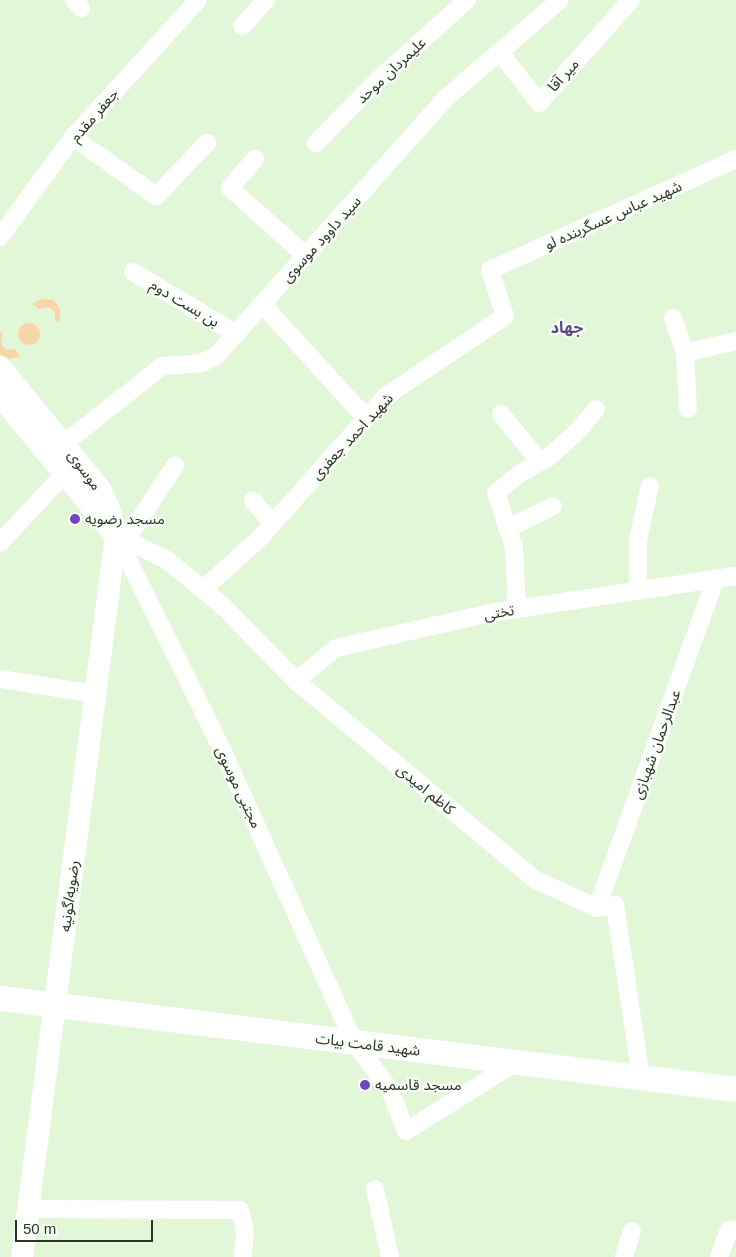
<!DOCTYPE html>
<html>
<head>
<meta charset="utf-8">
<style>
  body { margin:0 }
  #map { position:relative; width:736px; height:1257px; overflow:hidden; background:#e1f7d8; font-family:Arial,"Noto Sans Arabic",sans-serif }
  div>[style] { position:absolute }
  .green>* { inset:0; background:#f9d6aa }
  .round { border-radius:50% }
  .minor>* { height:18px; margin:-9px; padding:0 9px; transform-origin:9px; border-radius:9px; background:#fff }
  .tertiary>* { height:22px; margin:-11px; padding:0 11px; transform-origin:11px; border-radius:11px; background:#fff }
  .secondary>* { height:25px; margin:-12.5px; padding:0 12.5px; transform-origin:12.5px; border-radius:12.5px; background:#fff }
  .dots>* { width:14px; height:14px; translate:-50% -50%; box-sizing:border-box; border:2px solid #f9fef8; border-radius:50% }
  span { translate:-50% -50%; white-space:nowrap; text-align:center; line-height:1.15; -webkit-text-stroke:4.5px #f9fef8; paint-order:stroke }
  .street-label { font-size:15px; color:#2b3327 }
  .poi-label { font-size:15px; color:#2b3327 }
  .left { translate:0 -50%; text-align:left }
  .neighbourhood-label { font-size:16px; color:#5a4988; font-weight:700 }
  .scale { position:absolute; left:15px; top:1220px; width:138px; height:22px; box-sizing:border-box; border:2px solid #2b3327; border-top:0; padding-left:6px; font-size:15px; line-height:18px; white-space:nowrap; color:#2b3327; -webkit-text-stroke:4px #f9fef8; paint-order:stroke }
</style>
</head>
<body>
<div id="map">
  <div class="green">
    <div style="clip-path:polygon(42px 299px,53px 300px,60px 308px,60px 323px,55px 320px,55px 313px,51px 308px,45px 307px,39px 309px,32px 304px)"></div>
    <div class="round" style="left:18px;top:323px;width:22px;height:22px"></div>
    <div style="clip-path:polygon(0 331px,3px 335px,1px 341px,3px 347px,8px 350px,15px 349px,20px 356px,9px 359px,0 355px)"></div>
  </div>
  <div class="minor">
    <div style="left:74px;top:0;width:11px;rotate:49deg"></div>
    <div style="left:242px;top:26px;width:35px;rotate:-47deg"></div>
    <div style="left:500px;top:52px;width:64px;rotate:52.6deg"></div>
    <div style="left:539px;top:103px;width:138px;rotate:-48.2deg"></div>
    <div style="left:73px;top:137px;width:102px;rotate:35.4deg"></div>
    <div style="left:156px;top:196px;width:74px;rotate:-46.1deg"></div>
    <div style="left:316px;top:143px;width:88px;rotate:-45.5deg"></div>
    <div style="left:378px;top:80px;width:120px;rotate:-42deg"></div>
    <div style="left:255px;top:159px;width:38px;rotate:131deg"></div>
    <div style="left:230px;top:188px;width:102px;rotate:41.8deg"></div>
    <div style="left:0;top:237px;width:124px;rotate:-53.9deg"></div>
    <div style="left:73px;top:137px;width:185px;rotate:-47.6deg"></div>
    <div style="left:133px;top:272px;width:120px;rotate:31deg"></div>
    <div style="left:263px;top:305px;width:153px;rotate:47.7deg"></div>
    <div style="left:673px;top:318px;width:37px;rotate:71deg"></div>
    <div style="left:685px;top:353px;width:56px;rotate:86.9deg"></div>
    <div style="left:685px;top:353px;width:52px;rotate:-13.2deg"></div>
    <div style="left:501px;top:414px;width:62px;rotate:50.9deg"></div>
    <div style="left:65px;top:443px;width:124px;rotate:-38.4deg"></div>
    <div style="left:162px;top:366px;width:39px;rotate:-4deg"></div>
    <div style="left:201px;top:363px;width:17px;rotate:-25deg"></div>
    <div style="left:216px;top:356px;width:346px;rotate:-48.3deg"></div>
    <div style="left:446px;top:98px;width:150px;rotate:-40.7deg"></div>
    <div style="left:253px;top:501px;width:30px;rotate:48deg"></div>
    <div style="left:507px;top:529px;width:51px;rotate:-26.6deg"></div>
    <div style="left:116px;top:535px;width:57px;rotate:26.1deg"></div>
    <div style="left:167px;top:560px;width:74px;rotate:39.5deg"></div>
    <div style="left:224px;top:607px;width:103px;rotate:45.8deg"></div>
    <div style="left:296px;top:681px;width:312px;rotate:39.7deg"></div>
    <div style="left:536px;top:880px;width:67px;rotate:24.7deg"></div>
    <div style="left:597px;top:908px;width:18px;rotate:-9deg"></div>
    <div style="left:615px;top:905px;width:174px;rotate:81.4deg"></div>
    <div style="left:116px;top:535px;width:244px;rotate:63.7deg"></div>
    <div style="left:224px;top:754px;width:316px;rotate:65.7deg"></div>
    <div style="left:354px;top:1042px;width:60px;rotate:53.1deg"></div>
    <div style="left:390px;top:1090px;width:44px;rotate:68.7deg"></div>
    <div style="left:406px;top:1131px;width:130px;rotate:-32.1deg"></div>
    <div style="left:126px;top:540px;width:89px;rotate:-56.5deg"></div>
    <div style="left:0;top:543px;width:94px;rotate:-47.2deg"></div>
    <div style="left:203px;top:589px;width:75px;rotate:-41.8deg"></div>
    <div style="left:259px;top:539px;width:191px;rotate:-48.4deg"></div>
    <div style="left:386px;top:396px;width:143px;rotate:-33.9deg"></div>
    <div style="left:505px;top:316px;width:48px;rotate:-108.1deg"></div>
    <div style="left:490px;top:270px;width:270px;rotate:-24.3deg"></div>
    <div style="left:638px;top:591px;width:51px;rotate:-90deg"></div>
    <div style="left:638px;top:540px;width:55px;rotate:-77.5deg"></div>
    <div style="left:517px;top:609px;width:62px;rotate:-92.8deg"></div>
    <div style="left:514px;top:547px;width:57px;rotate:-108.4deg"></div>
    <div style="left:496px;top:493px;width:32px;rotate:-39deg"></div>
    <div style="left:521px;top:473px;width:32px;rotate:-30deg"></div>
    <div style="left:549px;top:457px;width:36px;rotate:-42deg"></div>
    <div style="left:576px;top:433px;width:31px;rotate:-50deg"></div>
    <div style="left:0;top:679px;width:96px;rotate:9deg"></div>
    <div style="left:296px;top:681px;width:52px;rotate:-39.5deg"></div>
    <div style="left:336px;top:648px;width:158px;rotate:-12.8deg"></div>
    <div style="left:490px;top:613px;width:249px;rotate:-8.6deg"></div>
    <div style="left:597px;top:908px;width:349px;rotate:-70.2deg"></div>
    <div style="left:375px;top:1189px;width:70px;rotate:77.6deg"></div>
    <div style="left:28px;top:1209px;width:212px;rotate:0.3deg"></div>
    <div style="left:240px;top:1210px;width:23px;rotate:77deg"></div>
    <div style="left:245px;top:1232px;width:25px;rotate:95deg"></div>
    <div style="left:624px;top:1257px;width:27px;rotate:-73deg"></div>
    <div style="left:719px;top:1257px;width:29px;rotate:-70deg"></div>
    <div style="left:729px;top:1230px;width:7px;rotate:8deg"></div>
  </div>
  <div class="tertiary">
    <div style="left:0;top:367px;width:158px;rotate:50.7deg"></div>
    <div style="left:100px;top:489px;width:21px;rotate:65deg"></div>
    <div style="left:109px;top:508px;width:28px;rotate:75deg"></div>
    <div style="left:116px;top:535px;width:728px;rotate:97.42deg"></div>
    <div style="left:0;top:396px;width:174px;rotate:50.4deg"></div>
  </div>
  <div class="secondary">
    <div style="left:0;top:998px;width:742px;rotate:7.05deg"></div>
  </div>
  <div class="dots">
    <div style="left:75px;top:519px;background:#6e46be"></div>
    <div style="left:365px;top:1085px;background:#6e46be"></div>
  </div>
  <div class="street-label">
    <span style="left:391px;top:70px;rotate:-43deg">علیمردان موحد</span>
    <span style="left:563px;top:75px;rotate:-48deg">میر آقا</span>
    <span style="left:94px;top:115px;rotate:-49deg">جعفر مقدم</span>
    <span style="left:613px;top:215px;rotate:-24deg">شهید عباس عسگربنده لو</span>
    <span style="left:321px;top:239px;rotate:-48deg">سید داوود موسوی</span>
    <span style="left:185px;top:303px;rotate:31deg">بن بست دوم</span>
    <span style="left:352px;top:436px;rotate:-47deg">شهید احمد جعفری</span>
    <span style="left:85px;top:470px;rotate:54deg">موسوی</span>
    <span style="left:499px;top:612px;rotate:-10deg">تختی</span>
    <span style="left:656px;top:744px;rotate:-70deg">عبدالرحمان شهبازی</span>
    <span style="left:239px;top:787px;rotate:65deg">مجتبی موسوی</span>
    <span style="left:426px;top:789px;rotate:40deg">کاظم امیدی</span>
    <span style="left:69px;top:896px;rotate:-83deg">رضویه/گونیه</span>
    <span style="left:368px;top:1044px;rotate:7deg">شهید قامت بیات</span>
  </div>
  <div class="poi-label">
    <span class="left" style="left:85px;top:519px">مسجد رضویه</span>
    <span class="left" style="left:375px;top:1085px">مسجد قاسمیه</span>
  </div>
  <div class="neighbourhood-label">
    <span style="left:567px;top:328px">جهاد</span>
  </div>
  <div class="scale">50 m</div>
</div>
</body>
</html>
